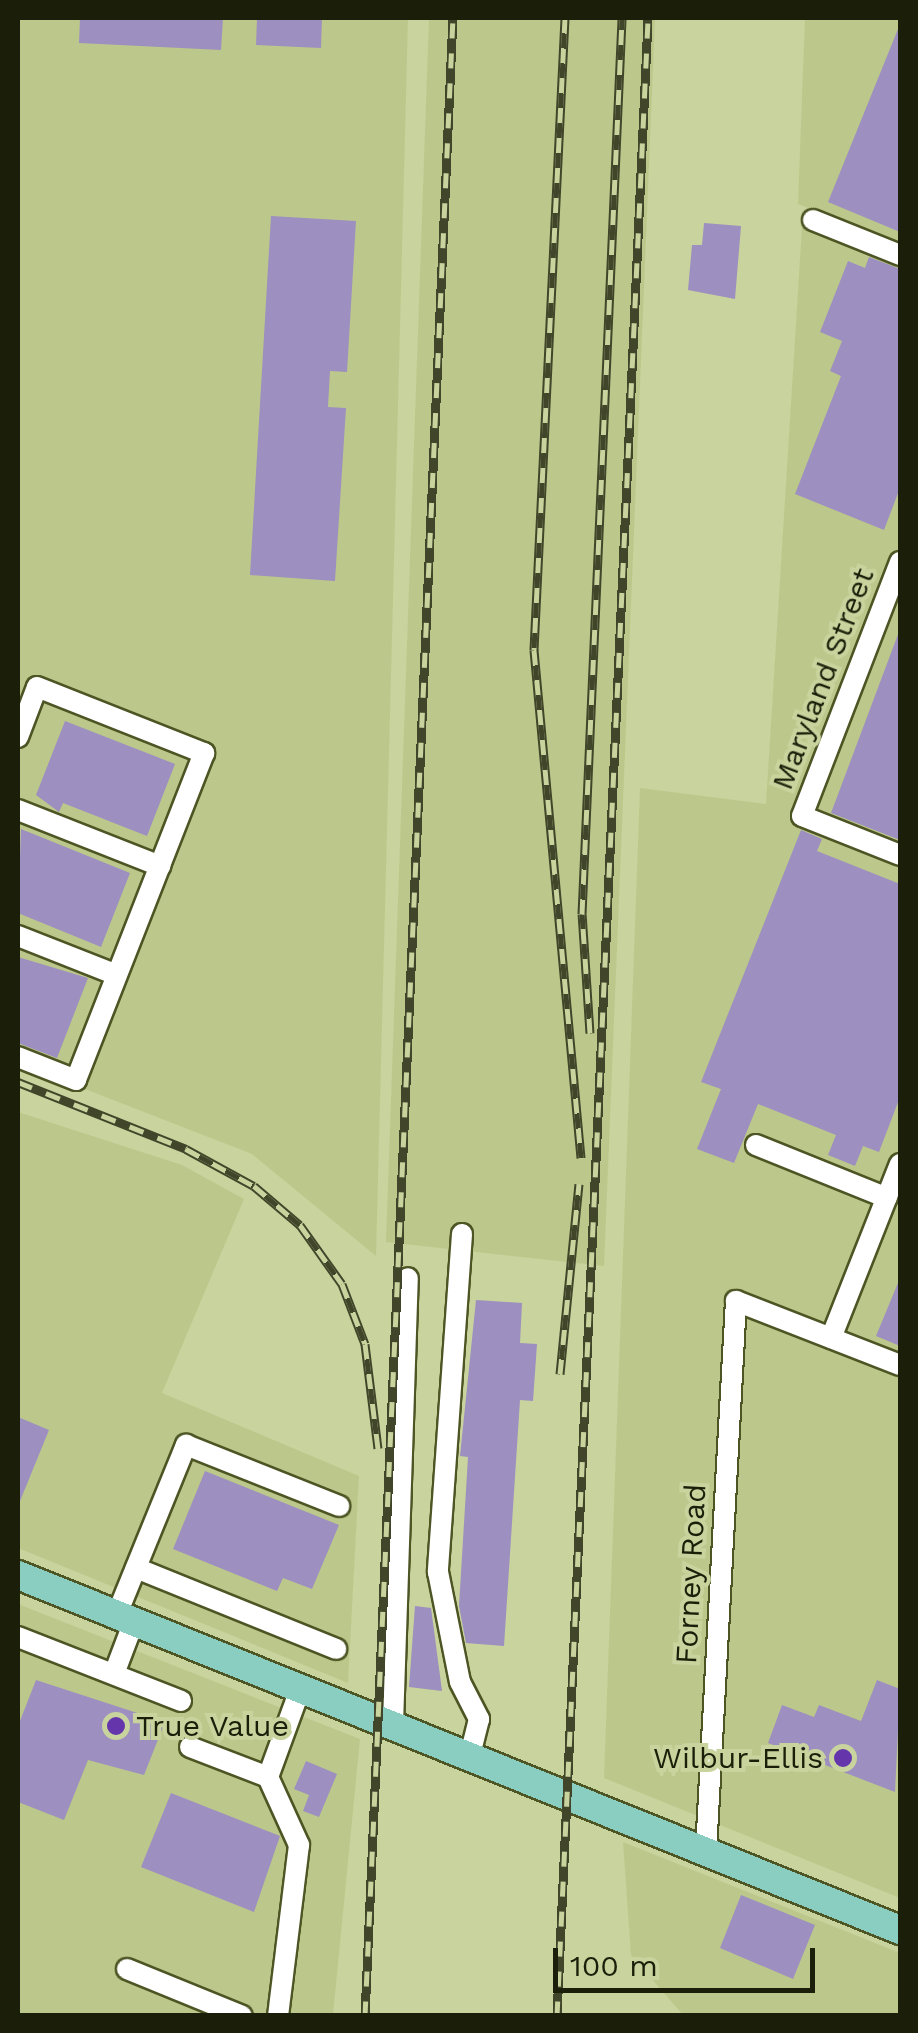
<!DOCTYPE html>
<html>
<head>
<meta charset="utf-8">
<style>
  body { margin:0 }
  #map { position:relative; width:918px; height:2033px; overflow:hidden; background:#c8d39d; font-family:"Work Sans",sans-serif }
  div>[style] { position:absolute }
  .built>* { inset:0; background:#bcc88b }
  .building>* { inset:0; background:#9d8fc0 }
  .roads { filter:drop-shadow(2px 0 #4d5524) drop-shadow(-2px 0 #4d5524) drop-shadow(0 2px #4d5524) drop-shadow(0 -2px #4d5524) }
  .minor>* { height:20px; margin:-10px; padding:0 10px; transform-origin:10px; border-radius:10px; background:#fff }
  .major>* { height:28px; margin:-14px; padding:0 14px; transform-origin:14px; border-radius:14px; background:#8acec1 }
  .rail>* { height:9px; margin-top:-4.5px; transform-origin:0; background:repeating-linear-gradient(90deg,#c8d39d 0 15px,#41462a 0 30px); box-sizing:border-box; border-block:2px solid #41462a }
  .dots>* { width:28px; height:28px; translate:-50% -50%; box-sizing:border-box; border:5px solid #c8d39d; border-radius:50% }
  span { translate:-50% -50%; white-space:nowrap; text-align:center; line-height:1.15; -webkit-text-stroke:8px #c8d39d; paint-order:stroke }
  .street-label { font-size:30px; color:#1b1f0a }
  .poi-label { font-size:30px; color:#1b1f0a }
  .left { translate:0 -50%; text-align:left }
  .right { translate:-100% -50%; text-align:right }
  .frame { position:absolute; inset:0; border:20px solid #1b1f0a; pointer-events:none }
  .scale { position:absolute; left:553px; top:1948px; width:262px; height:45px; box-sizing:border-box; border:5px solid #1b1f0a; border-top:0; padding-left:12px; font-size:30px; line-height:35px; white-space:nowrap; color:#1b1f0a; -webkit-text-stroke:8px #c8d39d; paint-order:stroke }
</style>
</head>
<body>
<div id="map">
  <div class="built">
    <div style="clip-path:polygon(18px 18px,408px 18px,376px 1256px,252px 1154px,18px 1063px)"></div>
    <div style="clip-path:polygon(429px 18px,655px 18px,604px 1266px,386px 1242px)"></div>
    <div style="clip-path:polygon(805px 18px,900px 18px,900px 242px,798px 204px)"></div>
    <div style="clip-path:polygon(802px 227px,900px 268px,900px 1898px,604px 1778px,640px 788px,766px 804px)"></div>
    <div style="clip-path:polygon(18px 1112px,182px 1165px,244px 1199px,162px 1393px,359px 1476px,348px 1683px,18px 1548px)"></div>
    <div style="clip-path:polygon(18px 1604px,360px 1739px,333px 2015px,18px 2015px)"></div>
    <div style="clip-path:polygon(623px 1842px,900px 1953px,900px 2015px,683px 2015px,631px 1955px)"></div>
  </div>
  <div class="building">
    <div style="clip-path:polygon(80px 18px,223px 18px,221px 50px,79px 43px)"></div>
    <div style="clip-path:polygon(257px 18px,322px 18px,321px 48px,256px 45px)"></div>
    <div style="clip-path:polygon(900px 24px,900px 232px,828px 202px)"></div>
    <div style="clip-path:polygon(271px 216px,356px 221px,347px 372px,330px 371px,328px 407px,346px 408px,335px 581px,250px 575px)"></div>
    <div style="clip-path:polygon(704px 223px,741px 226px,735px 299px,688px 290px,692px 245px,702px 245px)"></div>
    <div style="clip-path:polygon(869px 257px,900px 269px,900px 488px,884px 530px,795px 494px,841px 376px,830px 371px,842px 341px,820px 332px,848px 261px,865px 268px)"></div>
    <div style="clip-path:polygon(900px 629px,900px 840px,831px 813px)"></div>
    <div style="clip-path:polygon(65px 721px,175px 764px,147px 836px,63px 803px,59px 812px,36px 795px)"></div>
    <div style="clip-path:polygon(21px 829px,130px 873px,101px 947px,18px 913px)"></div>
    <div style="clip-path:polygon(801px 830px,822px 839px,817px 851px,900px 884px,900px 1097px,879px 1152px,863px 1146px,855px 1166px,828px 1155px,836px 1135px,758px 1104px,734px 1163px,697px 1149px,721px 1089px,701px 1082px)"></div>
    <div style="clip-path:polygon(18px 957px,88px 978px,57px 1058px,18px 1043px)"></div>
    <div style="clip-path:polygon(900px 1278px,900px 1346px,876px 1336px)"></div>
    <div style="clip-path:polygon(476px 1300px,522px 1303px,520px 1343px,537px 1344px,533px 1401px,520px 1400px,504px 1646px,466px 1643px,459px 1606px,468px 1457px,460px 1456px)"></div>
    <div style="clip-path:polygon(18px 1417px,49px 1430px,18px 1506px)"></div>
    <div style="clip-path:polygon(205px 1471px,339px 1525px,312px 1589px,283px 1578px,277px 1591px,173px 1549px)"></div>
    <div style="clip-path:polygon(415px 1606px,431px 1608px,442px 1691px,409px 1687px)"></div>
    <div style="clip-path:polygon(36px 1680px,165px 1722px,144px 1775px,88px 1760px,64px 1820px,18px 1802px,18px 1726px)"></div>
    <div style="clip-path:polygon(877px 1680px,900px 1689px,895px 1792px,768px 1743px,782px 1705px,814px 1717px,819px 1705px,861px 1721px)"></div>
    <div style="clip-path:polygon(306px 1761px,337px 1774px,319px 1817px,303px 1811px,309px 1795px,294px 1789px)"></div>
    <div style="clip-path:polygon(171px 1793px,280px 1836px,254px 1912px,141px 1867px)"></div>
    <div style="clip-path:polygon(741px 1895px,815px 1925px,793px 1979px,720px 1948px)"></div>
  </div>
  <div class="roads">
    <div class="minor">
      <div style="left:813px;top:220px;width:94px;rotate:21.9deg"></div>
      <div style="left:900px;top:562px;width:272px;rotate:111.1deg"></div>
      <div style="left:802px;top:816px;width:105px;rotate:21.7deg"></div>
      <div style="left:18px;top:737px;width:53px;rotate:-69.2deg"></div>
      <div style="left:37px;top:687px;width:180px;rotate:21.6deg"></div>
      <div style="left:204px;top:753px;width:351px;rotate:111.4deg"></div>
      <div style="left:76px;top:1080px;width:62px;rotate:-158.4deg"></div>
      <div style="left:18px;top:810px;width:153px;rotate:21.5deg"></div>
      <div style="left:18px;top:936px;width:106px;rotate:21.5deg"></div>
      <div style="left:756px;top:1145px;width:141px;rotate:22deg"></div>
      <div style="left:462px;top:1234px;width:339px;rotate:94.1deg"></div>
      <div style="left:438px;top:1572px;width:112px;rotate:78.7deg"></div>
      <div style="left:460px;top:1682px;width:42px;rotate:62.8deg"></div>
      <div style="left:479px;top:1719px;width:37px;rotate:104deg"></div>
      <div style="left:831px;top:1338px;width:187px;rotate:-68.4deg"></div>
      <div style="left:136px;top:1568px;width:216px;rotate:22deg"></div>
      <div style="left:117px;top:1614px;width:183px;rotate:-67.8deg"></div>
      <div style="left:186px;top:1445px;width:165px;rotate:21.7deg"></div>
      <div style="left:18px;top:1637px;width:175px;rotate:21.4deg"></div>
      <div style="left:114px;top:1674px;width:57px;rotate:-69.3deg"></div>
      <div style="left:393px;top:1724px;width:446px;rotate:-88.1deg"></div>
      <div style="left:190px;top:1747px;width:84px;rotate:21deg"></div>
      <div style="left:268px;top:1777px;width:96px;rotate:-69.9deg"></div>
      <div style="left:268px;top:1777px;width:75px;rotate:65.5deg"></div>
      <div style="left:299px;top:1845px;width:172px;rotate:97deg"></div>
      <div style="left:706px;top:1851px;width:551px;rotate:-86.88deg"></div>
      <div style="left:736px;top:1301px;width:176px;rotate:21.3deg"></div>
      <div style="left:127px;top:1969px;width:124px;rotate:22.2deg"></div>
    </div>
    <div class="major">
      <div style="left:18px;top:1575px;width:951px;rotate:21.92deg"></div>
    </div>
  </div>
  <div class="rail">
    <div style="left:565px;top:18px;width:633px;rotate:92.81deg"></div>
    <div style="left:534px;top:650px;width:510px;rotate:84.71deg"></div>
    <div style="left:590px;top:1033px;width:119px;rotate:-93.8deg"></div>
    <div style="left:582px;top:914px;width:897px;rotate:-87.44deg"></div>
    <div style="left:18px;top:1082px;width:181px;rotate:21.7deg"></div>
    <div style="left:186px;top:1149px;width:77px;rotate:28.6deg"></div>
    <div style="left:254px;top:1186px;width:60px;rotate:40.3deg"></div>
    <div style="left:300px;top:1225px;width:72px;rotate:54.6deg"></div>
    <div style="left:342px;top:1284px;width:64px;rotate:69deg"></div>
    <div style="left:365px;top:1344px;width:105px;rotate:82.9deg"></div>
    <div style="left:560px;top:1374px;width:191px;rotate:-84.3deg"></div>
    <div style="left:365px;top:2016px;width:2000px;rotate:-87.48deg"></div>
    <div style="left:557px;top:2016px;width:2000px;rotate:-87.39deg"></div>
  </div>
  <div class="dots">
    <div style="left:116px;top:1726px;background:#6535ac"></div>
    <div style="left:843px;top:1758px;background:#6535ac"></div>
  </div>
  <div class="street-label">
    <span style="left:823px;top:679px;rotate:-69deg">Maryland Street</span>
    <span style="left:691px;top:1574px;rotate:-87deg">Forney Road</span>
  </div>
  <div class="poi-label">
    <span class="left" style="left:136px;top:1726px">True Value</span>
    <span class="right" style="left:823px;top:1758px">Wilbur-Ellis</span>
  </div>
  <div class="frame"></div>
  <div class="scale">100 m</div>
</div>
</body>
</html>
